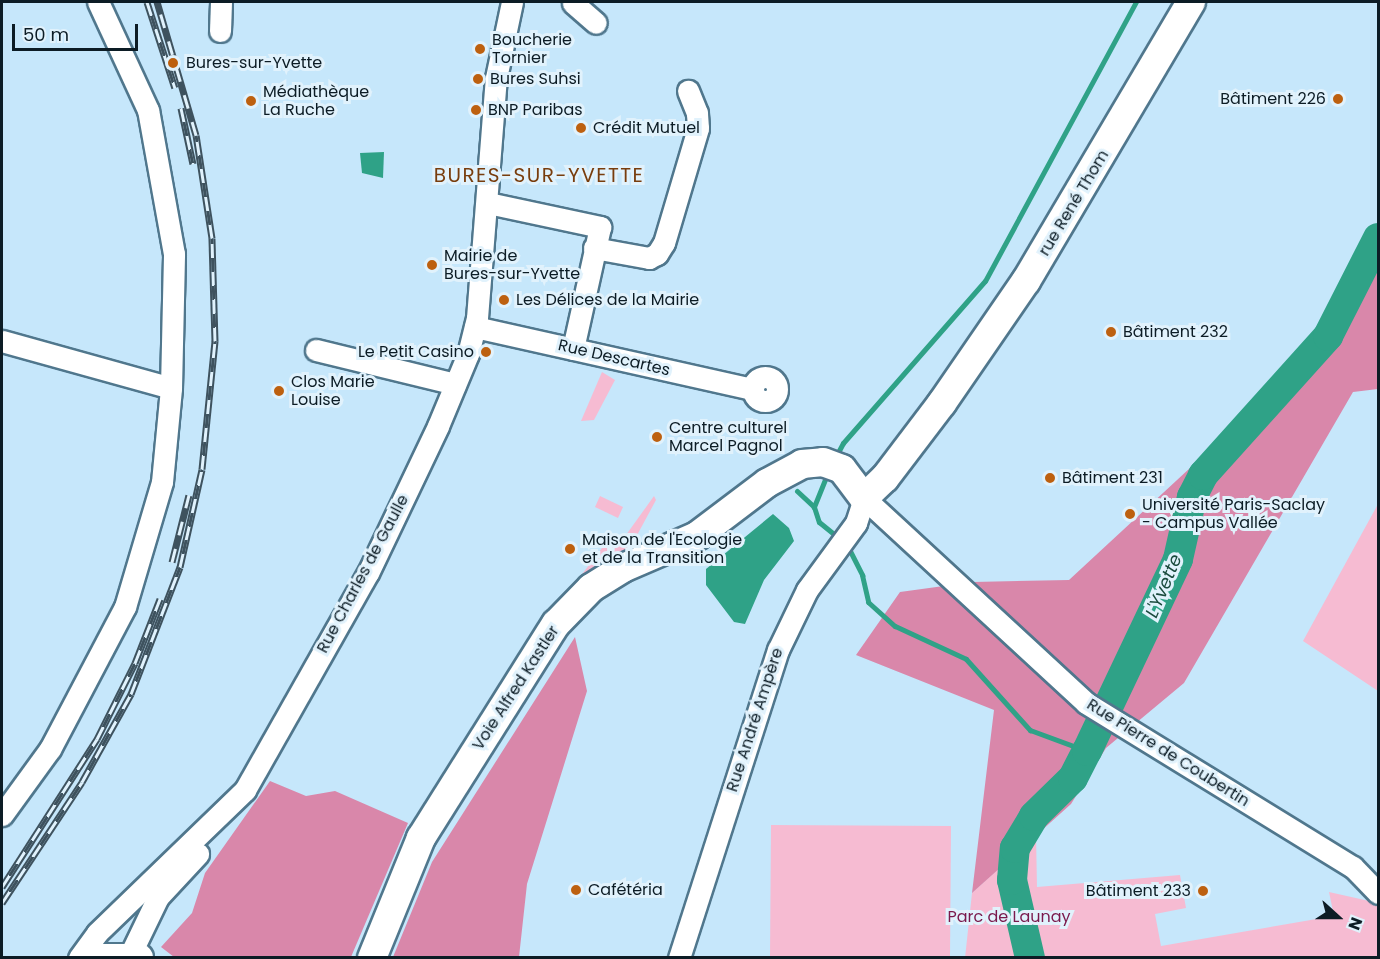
<!DOCTYPE html>
<html>
<head>
<meta charset="utf-8">
<style>
  body { margin:0 }
  #map { position:relative; width:1380px; height:959px; overflow:hidden; background:#c6e7fb; font-family:Poppins,sans-serif }
  div>[style] { position:absolute }
  .green>* { inset:0; background:#f6bbd2 }
  .forest>* { inset:0; background:#d987aa }
  .water>* { inset:0; background:#2fa287 }
  .stream>* { height:5px; margin:-2.5px; padding:0 2.5px; transform-origin:2.5px; border-radius:2.5px; background:#2fa287 }
  .river>* { height:30px; margin:-15px; padding:0 15px; transform-origin:15px; border-radius:15px; background:#2fa287 }
  .roads { filter:drop-shadow(2px 0 #50778d) drop-shadow(-2px 0 #50778d) drop-shadow(0 2px #50778d) drop-shadow(0 -2px #50778d) }
  .street>* { height:21px; margin:-10.5px; padding:0 10.5px; transform-origin:10.5px; border-radius:10.5px; background:#fff }
  .street>.ring { margin:-10.5px; padding:0; box-sizing:content-box; background:none; border:21px solid #fff; border-radius:50% }
  .secondary>* { height:28px; margin:-14px; padding:0 14px; transform-origin:14px; border-radius:14px; background:#fff }
  .rail>* { height:7px; margin-top:-3.5px; transform-origin:0; background:repeating-linear-gradient(90deg,#e1f2fc 0 14px,#3e525e 0 28px); box-sizing:border-box; border-block:2px solid #3e525e }
  .dots>* { width:16px; height:16px; translate:-50% -50%; box-sizing:border-box; border:3px solid #e1f2fc; border-radius:50% }
  span { translate:-50% -50%; white-space:nowrap; text-align:center; line-height:1.15; -webkit-text-stroke:6px #e1f2fc; paint-order:stroke }
  .poi-label { font-size:16px; color:#0c1c25 }
  .left { translate:0 -50%; text-align:left }
  .right { translate:-100% -50%; text-align:right }
  .street-label { font-size:16px; color:#0c1c25 }
  .park-label { font-size:16px; color:#7a194c }
  .water-label { font-size:18px; color:#1b4b3e; font-style:italic }
  .quarter-label { font-size:20px; color:#783d0d; letter-spacing:1.5px }
  .frame { position:absolute; inset:0; border:3px solid #0c1c25; pointer-events:none }
  .north { position:absolute; left:1308px; top:887px; width:60px; height:60px; -webkit-text-stroke:4px #e1f2fc; paint-order:stroke; rotate:111deg; font-size:16px; font-weight:700; line-height:24px; text-align:center; color:#0c1c25 }
  .north::after { content:''; display:block; margin:auto; width:21px; height:27px; background:#0c1c25; clip-path:polygon(50% 0,100% 100%,50% 72%,0 100%) }
  .scale { position:absolute; left:12px; top:24px; width:126px; height:27px; box-sizing:border-box; border:3px solid #0c1c25; border-top:0; padding-left:8px; font-size:18px; line-height:21px; white-space:nowrap; color:#0c1c25; -webkit-text-stroke:4px #e1f2fc; paint-order:stroke }
</style>
</head>
<body>
<div id="map">
  <div class="green">
    <div style="clip-path:polygon(602px 372px,615px 380px,594px 420px,581px 421px)"></div>
    <div style="clip-path:polygon(600px 496px,623px 507px,618px 518px,595px 507px)"></div>
    <div style="clip-path:polygon(654px 496px,656px 500px,635px 539px,622px 554px,570px 590px,605px 544px,626px 535px)"></div>
    <div style="clip-path:polygon(1378px 504px,1378px 691px,1303px 641px)"></div>
    <div style="clip-path:polygon(771px 825px,951px 826px,950px 957px,770px 957px)"></div>
    <div style="clip-path:polygon(1036px 835px,1037px 887px,1180px 875px,1186px 908px,1155px 914px,1161px 946px,1334px 916px,1329px 892px,1378px 903px,1378px 957px,965px 958px,972px 893px)"></div>
  </div>
  <div class="forest">
    <div style="clip-path:polygon(1378px 254px,1378px 389px,1353px 392px,1184px 683px,1106px 748px,1071px 804px,972px 893px,994px 710px,856px 655px,900px 592px,973px 582px,1069px 580px,1190px 468px,1354px 306px)"></div>
    <div style="clip-path:polygon(575px 637px,587px 691px,527px 884px,519px 957px,393px 957px,432px 862px)"></div>
    <div style="clip-path:polygon(270px 781px,306px 796px,335px 791px,408px 823px,351px 957px,174px 957px,161px 947px,192px 913px,205px 873px)"></div>
  </div>
  <div class="water">
    <div style="clip-path:polygon(384px 152px,383px 178px,362px 173px,360px 153px)"></div>
    <div style="clip-path:polygon(773px 514px,789px 528px,794px 541px,764px 580px,745px 624px,734px 622px,706px 585px,706px 569px)"></div>
  </div>
  <div class="stream">
    <div style="left:835px;top:458px;width:17px;rotate:-62deg"></div>
    <div style="left:843px;top:443px;width:215px;rotate:-48.8deg"></div>
    <div style="left:985px;top:281px;width:317px;rotate:-61.6deg"></div>
    <div style="left:828px;top:472px;width:38px;rotate:112deg"></div>
    <div style="left:814px;top:507px;width:16px;rotate:72deg"></div>
    <div style="left:819px;top:522px;width:27px;rotate:39deg"></div>
    <div style="left:797px;top:491px;width:23px;rotate:43deg"></div>
    <div style="left:847px;top:545px;width:34px;rotate:63deg"></div>
    <div style="left:862px;top:575px;width:28px;rotate:77deg"></div>
    <div style="left:868px;top:602px;width:36px;rotate:42deg"></div>
    <div style="left:895px;top:626px;width:78px;rotate:24.9deg"></div>
    <div style="left:966px;top:659px;width:96px;rotate:48deg"></div>
    <div style="left:1030px;top:730px;width:61px;rotate:20.2deg"></div>
  </div>
  <div class="river">
    <div style="left:1030px;top:958px;width:80px;rotate:-103deg"></div>
    <div style="left:1012px;top:880px;width:32px;rotate:-85deg"></div>
    <div style="left:1015px;top:848px;width:37px;rotate:-59deg"></div>
    <div style="left:1034px;top:816px;width:54px;rotate:-44.3deg"></div>
    <div style="left:1073px;top:778px;width:30px;rotate:-63deg"></div>
    <div style="left:1087px;top:751px;width:212px;rotate:-64.6deg"></div>
    <div style="left:1178px;top:559px;width:64px;rotate:-77.3deg"></div>
    <div style="left:1192px;top:497px;width:25px;rotate:-63deg"></div>
    <div style="left:1203px;top:475px;width:187px;rotate:-48deg"></div>
    <div style="left:1328px;top:336px;width:110px;rotate:-63deg"></div>
  </div>
  <div class="roads">
    <div class="street">
      <div style="left:573px;top:3px;width:30px;rotate:41deg"></div>
      <div style="left:220px;top:31px;width:29px;rotate:-88deg"></div>
      <div style="left:488px;top:203px;width:115px;rotate:12.1deg"></div>
      <div style="left:600px;top:227px;width:125px;rotate:102.5deg"></div>
      <div style="left:594px;top:248px;width:56px;rotate:10.3deg"></div>
      <div style="left:649px;top:258px;width:9px;rotate:-27deg"></div>
      <div style="left:657px;top:254px;width:13px;rotate:-58deg"></div>
      <div style="left:664px;top:243px;width:120px;rotate:-73.5deg"></div>
      <div style="left:698px;top:128px;width:15px;rotate:-94deg"></div>
      <div style="left:697px;top:113px;width:24px;rotate:-112deg"></div>
      <div style="left:475px;top:327px;width:285px;rotate:12.6deg"></div>
      <div style="left:2px;top:341px;width:175px;rotate:15.5deg"></div>
      <div style="left:316px;top:350px;width:143px;rotate:13.7deg"></div>
      <div class="ring" style="left:753px;top:377px;width:3px;height:3px"></div>
      <div style="left:2px;top:815px;width:82px;rotate:-54deg"></div>
      <div style="left:50px;top:749px;width:161px;rotate:-62.2deg"></div>
      <div style="left:125px;top:607px;width:130px;rotate:-73.5deg"></div>
      <div style="left:162px;top:482px;width:94px;rotate:-84.5deg"></div>
      <div style="left:171px;top:388px;width:134px;rotate:-88.7deg"></div>
      <div style="left:174px;top:254px;width:146px;rotate:-100.2deg"></div>
      <div style="left:148px;top:110px;width:119px;rotate:-114.8deg"></div>
      <div style="left:130px;top:955px;width:64px;rotate:-64.2deg"></div>
      <div style="left:158px;top:897px;width:59px;rotate:-47.1deg"></div>
      <div style="left:79px;top:958px;width:31px;rotate:-54deg"></div>
      <div style="left:97px;top:933px;width:206px;rotate:-44deg"></div>
      <div style="left:245px;top:790px;width:249px;rotate:-60.5deg"></div>
      <div style="left:368px;top:573px;width:163px;rotate:-64.5deg"></div>
      <div style="left:438px;top:426px;width:78px;rotate:-67.4deg"></div>
      <div style="left:468px;top:354px;width:37px;rotate:-76deg"></div>
      <div style="left:477px;top:318px;width:241px;rotate:-85.5deg"></div>
      <div style="left:496px;top:78px;width:78px;rotate:-78.1deg"></div>
      <div style="left:679px;top:958px;width:324px;rotate:-72.2deg"></div>
      <div style="left:778px;top:650px;width:67px;rotate:-64.2deg"></div>
      <div style="left:807px;top:590px;width:83px;rotate:-53.8deg"></div>
      <div style="left:856px;top:523px;width:26px;rotate:-72deg"></div>
      <div style="left:864px;top:498px;width:302px;rotate:42.7deg"></div>
      <div style="left:1086px;top:703px;width:313px;rotate:31.6deg"></div>
      <div style="left:1353px;top:867px;width:36px;rotate:46deg"></div>
    </div>
    <div class="secondary">
      <div style="left:99px;top:958px;width:40px"></div>
      <div style="left:372px;top:958px;width:130px;rotate:-67.8deg"></div>
      <div style="left:421px;top:838px;width:253px;rotate:-57.8deg"></div>
      <div style="left:556px;top:624px;width:50px;rotate:-45.8deg"></div>
      <div style="left:591px;top:588px;width:38px;rotate:-32deg"></div>
      <div style="left:623px;top:568px;width:81px;rotate:-23.4deg"></div>
      <div style="left:697px;top:536px;width:88px;rotate:-37.1deg"></div>
      <div style="left:767px;top:483px;width:40px;rotate:-28deg"></div>
      <div style="left:802px;top:464px;width:21px;rotate:-5deg"></div>
      <div style="left:823px;top:462px;width:20px;rotate:20deg"></div>
      <div style="left:842px;top:469px;width:36px;rotate:53deg"></div>
      <div style="left:864px;top:498px;width:29px;rotate:-44deg"></div>
      <div style="left:885px;top:478px;width:94px;rotate:-52.8deg"></div>
      <div style="left:942px;top:403px;width:148px;rotate:-55.5deg"></div>
      <div style="left:1026px;top:281px;width:324px;rotate:-59.4deg"></div>
    </div>
  </div>
  <div class="rail">
    <div style="left:147px;top:2px;width:90px;rotate:72deg"></div>
    <div style="left:181px;top:108px;width:57px;rotate:77.9deg"></div>
    <div style="left:172px;top:562px;width:69px;rotate:-75.8deg"></div>
    <div style="left:2px;top:887px;width:176px;rotate:-57.3deg"></div>
    <div style="left:97px;top:739px;width:85px;rotate:-63.4deg"></div>
    <div style="left:135px;top:663px;width:69px;rotate:-68.7deg"></div>
    <div style="left:2px;top:903px;width:145px;rotate:-56.5deg"></div>
    <div style="left:82px;top:782px;width:101px;rotate:-60.9deg"></div>
    <div style="left:131px;top:694px;width:136px;rotate:-68.9deg"></div>
    <div style="left:180px;top:567px;width:100px;rotate:-77.3deg"></div>
    <div style="left:202px;top:469px;width:129px;rotate:-84.2deg"></div>
    <div style="left:215px;top:341px;width:103px;rotate:-91.7deg"></div>
    <div style="left:212px;top:238px;width:104px;rotate:-98.8deg"></div>
    <div style="left:196px;top:135px;width:139px;rotate:-106.3deg"></div>
  </div>
  <div class="dots">
    <div style="left:480px;top:49px;background:#bd600f"></div>
    <div style="left:173px;top:63px;background:#bd600f"></div>
    <div style="left:478px;top:79px;background:#bd600f"></div>
    <div style="left:1338px;top:99px;background:#bd600f"></div>
    <div style="left:251px;top:101px;background:#bd600f"></div>
    <div style="left:476px;top:110px;background:#bd600f"></div>
    <div style="left:581px;top:128px;background:#bd600f"></div>
    <div style="left:432px;top:265px;background:#bd600f"></div>
    <div style="left:504px;top:300px;background:#bd600f"></div>
    <div style="left:1111px;top:332px;background:#bd600f"></div>
    <div style="left:486px;top:352px;background:#bd600f"></div>
    <div style="left:279px;top:391px;background:#bd600f"></div>
    <div style="left:657px;top:437px;background:#bd600f"></div>
    <div style="left:1050px;top:478px;background:#bd600f"></div>
    <div style="left:1130px;top:514px;background:#bd600f"></div>
    <div style="left:570px;top:549px;background:#bd600f"></div>
    <div style="left:576px;top:890px;background:#bd600f"></div>
    <div style="left:1203px;top:891px;background:#bd600f"></div>
  </div>
  <div class="poi-label">
    <span class="left" style="left:492px;top:49px">Boucherie<br>Tornier</span>
    <span class="left" style="left:186px;top:63px">Bures-sur-Yvette</span>
    <span class="left" style="left:490px;top:79px">Bures Suhsi</span>
    <span class="left" style="left:263px;top:101px">Médiathèque<br>La Ruche</span>
    <span class="right" style="left:1326px;top:99px">Bâtiment 226</span>
    <span class="left" style="left:488px;top:110px">BNP Paribas</span>
    <span class="left" style="left:593px;top:128px">Crédit Mutuel</span>
    <span class="left" style="left:444px;top:265px">Mairie de<br>Bures-sur-Yvette</span>
    <span class="left" style="left:516px;top:300px">Les Délices de la Mairie</span>
    <span class="left" style="left:1123px;top:332px">Bâtiment 232</span>
    <span class="right" style="left:474px;top:352px">Le Petit Casino</span>
    <span class="left" style="left:291px;top:391px">Clos Marie<br>Louise</span>
    <span class="left" style="left:669px;top:437px">Centre culturel<br>Marcel Pagnol</span>
    <span class="left" style="left:1062px;top:478px">Bâtiment 231</span>
    <span class="left" style="left:1142px;top:514px">Université Paris-Saclay<br>- Campus Vallée</span>
    <span class="left" style="left:582px;top:549px">Maison de l'Ecologie<br>et de la Transition</span>
    <span class="left" style="left:588px;top:890px">Cafétéria</span>
    <span class="right" style="left:1191px;top:891px">Bâtiment 233</span>
  </div>
  <div class="street-label">
    <span style="left:1074px;top:203px;rotate:-59deg">rue René Thom</span>
    <span style="left:614px;top:358px;rotate:13deg">Rue Descartes</span>
    <span style="left:363px;top:574px;rotate:-62deg">Rue Charles de Gaulle</span>
    <span style="left:516px;top:688px;rotate:-57deg">Voie Alfred Kastler</span>
    <span style="left:755px;top:720px;rotate:-72deg">Rue André Ampère</span>
    <span style="left:1168px;top:753px;rotate:32deg">Rue Pierre de Coubertin</span>
  </div>
  <div class="park-label">
    <span style="left:1009px;top:917px">Parc de Launay</span>
  </div>
  <div class="water-label">
    <span style="left:1164px;top:586px;rotate:-67deg">L'Yvette</span>
  </div>
  <div class="quarter-label">
    <span style="left:539px;top:175px">BURES-SUR-YVETTE</span>
  </div>
  <div class="frame"></div>
  <div class="north">N</div>
  <div class="scale">50 m</div>
</div>
</body>
</html>
